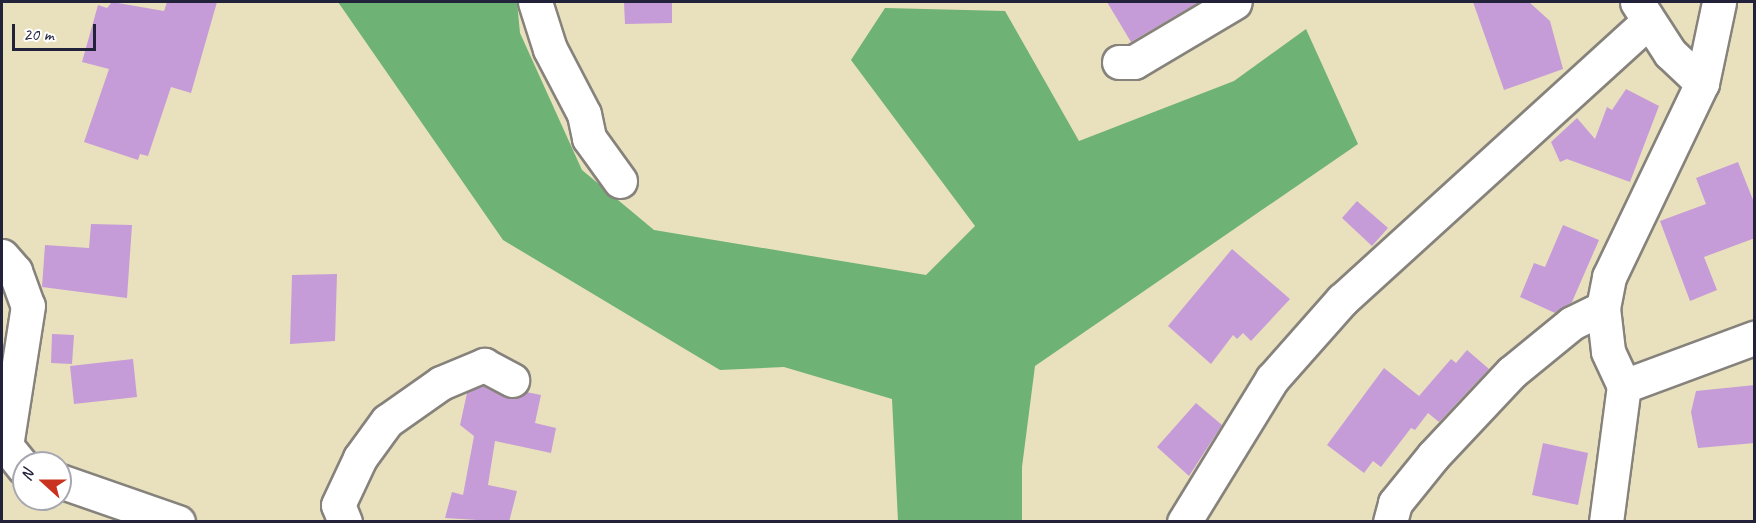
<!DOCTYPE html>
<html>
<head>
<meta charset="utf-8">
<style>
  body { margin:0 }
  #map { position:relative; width:1756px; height:523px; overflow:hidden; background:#e9e1bd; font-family:Caveat,sans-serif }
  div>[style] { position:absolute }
  .forest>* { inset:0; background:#6eb275 }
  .building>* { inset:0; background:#c59cd8 }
  .roads { filter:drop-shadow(2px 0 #86827c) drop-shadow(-2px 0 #86827c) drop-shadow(0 2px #86827c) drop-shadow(0 -2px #86827c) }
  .street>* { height:33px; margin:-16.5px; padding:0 16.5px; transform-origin:16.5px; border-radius:16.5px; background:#fff }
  span { translate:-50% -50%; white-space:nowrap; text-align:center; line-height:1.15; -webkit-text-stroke:4.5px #fff; paint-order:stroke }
  .frame { position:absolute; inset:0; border:3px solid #22223b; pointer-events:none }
  .north { position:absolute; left:12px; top:451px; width:60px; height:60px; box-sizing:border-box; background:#fff; border:2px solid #a7a7b1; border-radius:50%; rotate:291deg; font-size:16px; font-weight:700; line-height:24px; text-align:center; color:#22223b }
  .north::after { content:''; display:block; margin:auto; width:21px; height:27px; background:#c8321e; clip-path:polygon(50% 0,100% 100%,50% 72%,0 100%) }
  .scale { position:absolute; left:12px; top:24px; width:84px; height:27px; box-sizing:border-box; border:3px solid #22223b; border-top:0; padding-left:8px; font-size:18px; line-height:21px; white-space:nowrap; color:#22223b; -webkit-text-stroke:4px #fff; paint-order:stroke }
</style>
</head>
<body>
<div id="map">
  <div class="forest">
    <div style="clip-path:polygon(338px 2px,517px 2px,520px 33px,582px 170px,654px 230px,926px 275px,975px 226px,851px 60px,885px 8px,1005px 11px,1079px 141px,1234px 81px,1306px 29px,1358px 144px,1035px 366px,1022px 467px,1022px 521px,898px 521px,892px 399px,784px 367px,720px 370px,503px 240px)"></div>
  </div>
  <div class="building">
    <div style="clip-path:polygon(112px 2px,164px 11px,167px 2px,217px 2px,191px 93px,171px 87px,148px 156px,140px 154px,138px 160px,84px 142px,109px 69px,82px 62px,98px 5px,107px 8px)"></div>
    <div style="clip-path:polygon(624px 2px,672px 2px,672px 23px,625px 24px)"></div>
    <div style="clip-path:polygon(1107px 2px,1199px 2px,1131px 42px)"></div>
    <div style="clip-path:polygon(1473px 2px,1529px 2px,1550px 21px,1563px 69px,1504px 90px)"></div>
    <div style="clip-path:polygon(1626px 89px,1659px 106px,1630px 182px,1567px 159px,1560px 162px,1551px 142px,1577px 118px,1595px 139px,1607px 107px,1612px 110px)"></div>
    <div style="clip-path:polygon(1738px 162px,1755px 205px,1755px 238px,1704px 257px,1717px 290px,1690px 301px,1660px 221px,1706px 204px,1696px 178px)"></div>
    <div style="clip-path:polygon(1357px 201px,1388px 228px,1372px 246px,1342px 218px)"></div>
    <div style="clip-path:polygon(91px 224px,132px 225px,127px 298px,42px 287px,45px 245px,89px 248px)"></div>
    <div style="clip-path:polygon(1563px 225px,1599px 240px,1572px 302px,1555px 313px,1520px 297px,1534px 263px,1545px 267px)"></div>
    <div style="clip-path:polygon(1232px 249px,1290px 299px,1251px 341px,1243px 333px,1237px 339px,1233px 335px,1211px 364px,1168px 326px)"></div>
    <div style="clip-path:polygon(337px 274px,335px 341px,290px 344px,292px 275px)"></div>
    <div style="clip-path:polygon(52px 334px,74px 335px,72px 364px,51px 363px)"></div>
    <div style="clip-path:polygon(1467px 350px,1489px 369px,1439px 422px,1428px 413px,1415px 430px,1411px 428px,1381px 467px,1373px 461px,1364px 473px,1327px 445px,1384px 368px,1419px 396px,1451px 359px,1456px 363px)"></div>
    <div style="clip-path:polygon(133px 359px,137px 397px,74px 404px,70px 366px)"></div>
    <div style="clip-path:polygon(1755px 385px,1755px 443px,1698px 448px,1691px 412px,1696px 391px)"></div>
    <div style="clip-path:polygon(483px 386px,512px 399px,526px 392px,541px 395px,535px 423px,556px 428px,551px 453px,495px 441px,488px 485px,517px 491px,509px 522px,445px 518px,452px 492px,463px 495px,474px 436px,460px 425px,467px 393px)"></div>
    <div style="clip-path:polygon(1196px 403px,1222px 425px,1189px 476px,1157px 447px)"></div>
    <div style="clip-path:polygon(1543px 443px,1588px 453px,1578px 505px,1532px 495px)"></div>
  </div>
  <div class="roads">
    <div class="street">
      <div style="left:535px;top:2px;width:49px;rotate:72.3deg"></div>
      <div style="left:550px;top:49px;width:73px;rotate:62.4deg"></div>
      <div style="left:584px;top:114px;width:25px;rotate:78deg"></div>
      <div style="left:589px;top:138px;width:53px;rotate:54.2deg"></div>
      <div style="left:1637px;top:2px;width:61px;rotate:57.1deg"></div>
      <div style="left:1670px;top:53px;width:44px;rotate:43.2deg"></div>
      <div style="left:1119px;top:62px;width:15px"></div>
      <div style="left:1134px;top:62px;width:117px;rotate:-30.7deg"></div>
      <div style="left:2px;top:256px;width:20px;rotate:49deg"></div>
      <div style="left:15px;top:271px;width:37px;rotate:70deg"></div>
      <div style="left:1624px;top:386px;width:139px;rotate:-20.3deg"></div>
      <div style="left:24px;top:468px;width:28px;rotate:-129deg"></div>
      <div style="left:6px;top:446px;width:142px;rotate:-81.1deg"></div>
      <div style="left:60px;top:481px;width:125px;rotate:19.2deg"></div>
      <div style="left:345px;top:522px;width:18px;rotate:-112deg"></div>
      <div style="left:338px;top:505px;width:52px;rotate:-64.9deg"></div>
      <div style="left:360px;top:458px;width:46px;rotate:-53.9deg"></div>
      <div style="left:387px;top:421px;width:66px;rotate:-35.1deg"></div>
      <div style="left:441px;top:383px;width:47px;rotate:-22.7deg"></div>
      <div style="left:484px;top:365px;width:32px;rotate:28deg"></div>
      <div style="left:1184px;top:522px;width:168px;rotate:-58.4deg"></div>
      <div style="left:1272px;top:379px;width:106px;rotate:-48.5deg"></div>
      <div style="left:1342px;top:300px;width:413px;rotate:-42.3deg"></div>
      <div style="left:1390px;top:522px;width:20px;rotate:-75deg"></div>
      <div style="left:1395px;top:503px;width:60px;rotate:-51deg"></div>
      <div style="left:1433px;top:456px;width:115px;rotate:-46.8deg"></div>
      <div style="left:1512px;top:372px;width:77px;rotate:-39.2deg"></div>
      <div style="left:1572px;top:323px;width:34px;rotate:-26deg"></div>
      <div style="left:1606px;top:522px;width:137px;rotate:-82.5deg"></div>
      <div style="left:1624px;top:386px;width:38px;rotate:-115deg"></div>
      <div style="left:1608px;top:351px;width:43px;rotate:-96.6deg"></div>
      <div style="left:1603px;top:308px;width:32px;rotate:-79deg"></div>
      <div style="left:1609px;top:277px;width:215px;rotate:-64.4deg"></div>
      <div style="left:1702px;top:83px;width:83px;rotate:-78.1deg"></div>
    </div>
  </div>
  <div class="frame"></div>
  <div class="north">N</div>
  <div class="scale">20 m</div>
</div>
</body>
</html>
